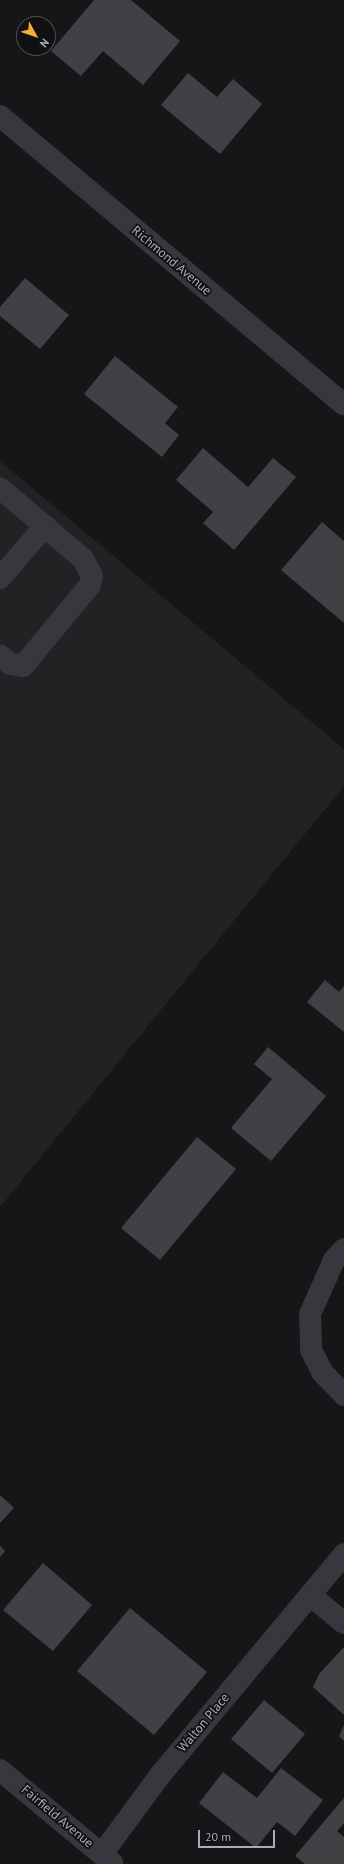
<!DOCTYPE html>
<html>
<head>
<meta charset="utf-8">
<style>
  body { margin:0 }
  #map { position:relative; width:344px; height:1864px; overflow:hidden; background:#161618; font-family:"PT Sans",sans-serif }
  div>[style] { position:absolute }
  .built>* { inset:0; background:#222225 }
  .building>* { inset:0; background:#404145 }
  .minor>* { height:22px; margin:-11px; padding:0 11px; transform-origin:11px; border-radius:11px; background:#37383d }
  span { translate:-50% -50%; white-space:nowrap; text-align:center; line-height:1.15; -webkit-text-stroke:3.5px #111113; paint-order:stroke }
  .street-label { font-size:13px; color:#a8adb8 }
  .north { position:absolute; left:16px; top:16px; width:40px; height:40px; box-sizing:border-box; background:#111113; border:1px solid #4d4f55; border-radius:50%; rotate:130deg; font-size:11px; font-weight:700; line-height:16px; text-align:center; color:#a8adb8 }
  .north::after { content:''; display:block; margin:auto; width:14px; height:18px; background:#f2b134; clip-path:polygon(50% 0,100% 100%,50% 72%,0 100%) }
  .scale { position:absolute; left:198px; top:1830px; width:77px; height:18px; box-sizing:border-box; border:2px solid #a8adb8; border-top:0; padding-left:5px; font-size:12px; line-height:14px; white-space:nowrap; color:#a8adb8; -webkit-text-stroke:3px #111113; paint-order:stroke }
</style>
</head>
<body>
<div id="map">
  <div class="built">
    <div style="clip-path:polygon(0 461px,344px 749px,344px 786px,0 1207px)"></div>
  </div>
  <div class="building">
    <div style="clip-path:polygon(94px 0,131px 0,180px 41px,143px 85px,103px 51px,81px 76px,51px 51px)"></div>
    <div style="clip-path:polygon(188px 73px,217px 97px,233px 79px,262px 104px,220px 154px,161px 105px)"></div>
    <div style="clip-path:polygon(25px 278px,69px 315px,40px 349px,0 316px,0 307px)"></div>
    <div style="clip-path:polygon(115px 356px,178px 407px,165px 423px,179px 435px,162px 457px,84px 394px)"></div>
    <div style="clip-path:polygon(203px 448px,248px 487px,273px 458px,296px 477px,234px 550px,203px 523px,213px 512px,176px 480px)"></div>
    <div style="clip-path:polygon(322px 522px,344px 541px,344px 623px,281px 570px)"></div>
    <div style="clip-path:polygon(325px 980px,339px 992px,344px 986px,344px 1032px,307px 1002px)"></div>
    <div style="clip-path:polygon(268px 1047px,326px 1096px,271px 1161px,231px 1128px,272px 1079px,254px 1064px)"></div>
    <div style="clip-path:polygon(197px 1137px,236px 1169px,160px 1260px,121px 1228px)"></div>
    <div style="clip-path:polygon(0 1495px,14px 1508px,0 1523px)"></div>
    <div style="clip-path:polygon(0 1546px,5px 1551px,0 1557px)"></div>
    <div style="clip-path:polygon(43px 1563px,92px 1605px,53px 1651px,3px 1610px)"></div>
    <div style="clip-path:polygon(130px 1608px,207px 1672px,154px 1735px,77px 1671px)"></div>
    <div style="clip-path:polygon(344px 1647px,344px 1715px,313px 1687px,319px 1674px)"></div>
    <div style="clip-path:polygon(264px 1700px,305px 1734px,272px 1773px,231px 1739px)"></div>
    <div style="clip-path:polygon(344px 1725px,344px 1741px,339px 1736px)"></div>
    <div style="clip-path:polygon(281px 1768px,323px 1800px,295px 1836px,277px 1822px,256px 1848px,199px 1803px,223px 1772px,257px 1798px)"></div>
    <div style="clip-path:polygon(344px 1798px,344px 1823px,337px 1831px,344px 1837px,344px 1864px,305px 1864px,295px 1856px)"></div>
  </div>
  <div class="minor">
    <div style="left:0;top:116px;width:449px;rotate:40deg"></div>
    <div style="left:0;top:488px;width:109px;rotate:40.5deg"></div>
    <div style="left:83px;top:559px;width:19px;rotate:62deg"></div>
    <div style="left:92px;top:576px;width:9px;rotate:103deg"></div>
    <div style="left:90px;top:585px;width:105px;rotate:129.6deg"></div>
    <div style="left:23px;top:666px;width:13px;rotate:-171deg"></div>
    <div style="left:10px;top:664px;width:13px;rotate:-138deg"></div>
    <div style="left:0;top:578px;width:69px;rotate:-49.1deg"></div>
    <div style="left:344px;top:1249px;width:15px;rotate:132deg"></div>
    <div style="left:334px;top:1260px;width:59px;rotate:114deg"></div>
    <div style="left:310px;top:1314px;width:36px;rotate:88deg"></div>
    <div style="left:311px;top:1350px;width:25px;rotate:63deg"></div>
    <div style="left:322px;top:1372px;width:32px;rotate:46deg"></div>
    <div style="left:310px;top:1595px;width:44px;rotate:39.5deg"></div>
    <div style="left:0;top:1770px;width:146px;rotate:39.7deg"></div>
    <div style="left:102px;top:1854px;width:99px;rotate:-53.6deg"></div>
    <div style="left:161px;top:1774px;width:286px;rotate:-50.2deg"></div>
  </div>
  <div class="street-label">
    <span style="left:171px;top:261px;rotate:40deg">Richmond Avenue</span>
    <span style="left:204px;top:1723px;rotate:-50deg">Walton Place</span>
    <span style="left:57px;top:1817px;rotate:40deg">Fairfield Avenue</span>
  </div>
  <div class="north">N</div>
  <div class="scale">20 m</div>
</div>
</body>
</html>
